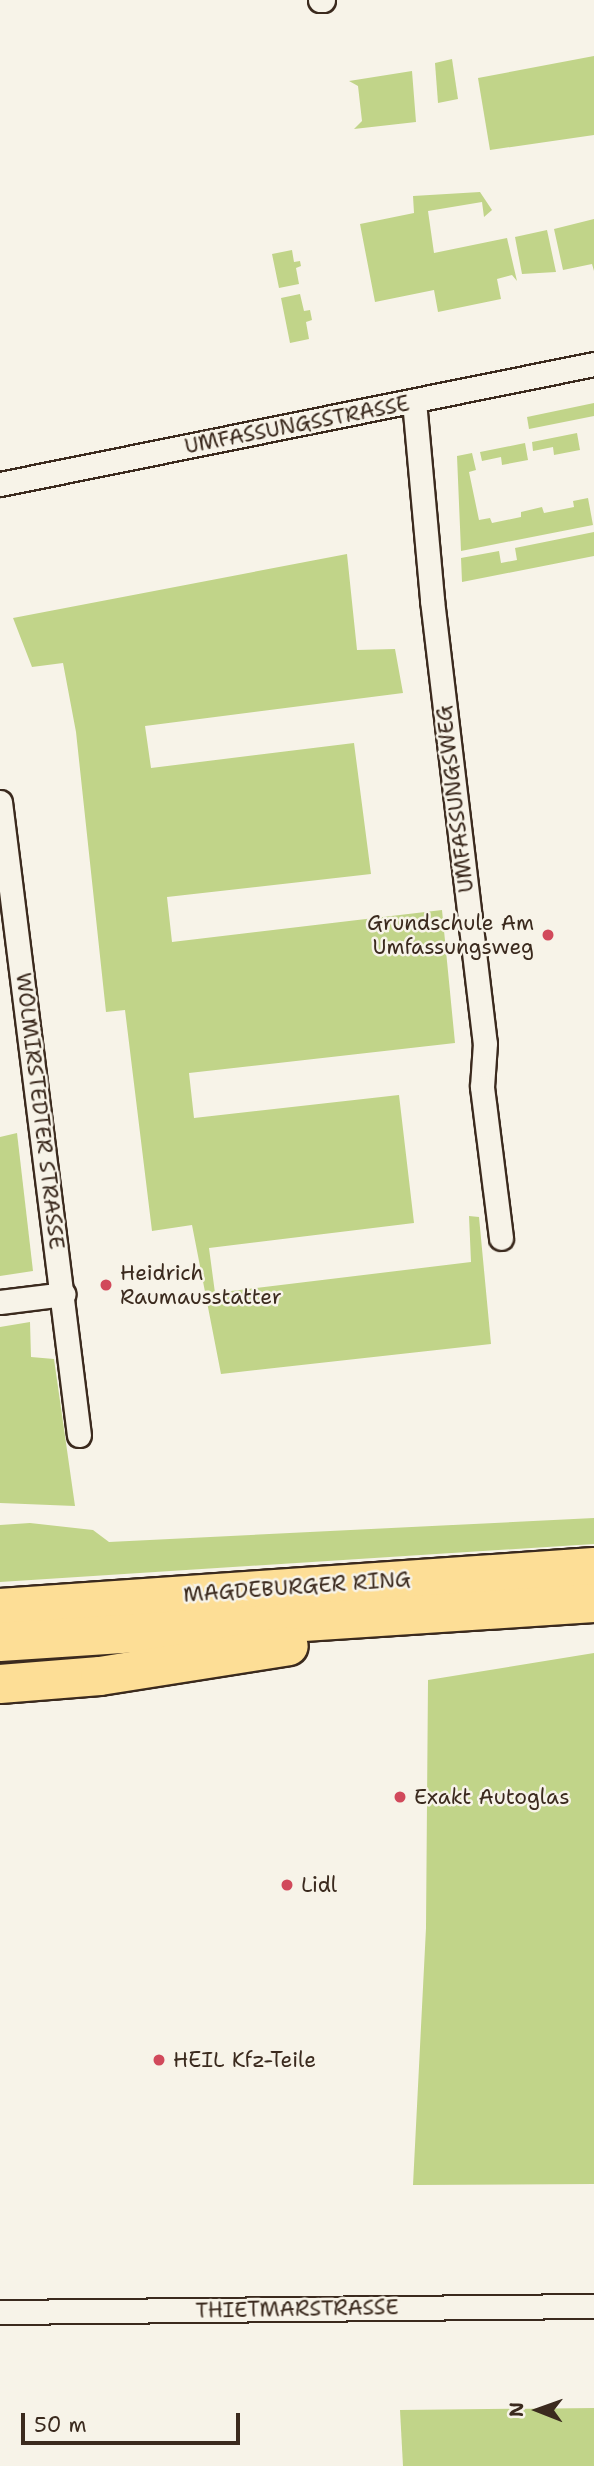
<!DOCTYPE html>
<html>
<head>
<meta charset="utf-8">
<style>
  body { margin:0 }
  #map { position:relative; width:594px; height:2466px; overflow:hidden; background:#f7f3e8; font-family:"Shantell Sans",sans-serif }
  div>[style] { position:absolute }
  .green>* { inset:0; background:#c1d489 }
  .roads { filter:drop-shadow(2px 0 #3b2a1e) drop-shadow(-2px 0 #3b2a1e) drop-shadow(0 2px #3b2a1e) drop-shadow(0 -2px #3b2a1e) }
  .minor>* { height:23px; margin:-11.5px; padding:0 11.5px; transform-origin:11.5px; border-radius:11.5px; background:#f7f3e8 }
  .trunk>* { height:38px; margin:-19px; padding:0 19px; transform-origin:19px; border-radius:19px; background:#fdde96 }
  .dots>* { width:19px; height:19px; translate:-50% -50%; box-sizing:border-box; border:4px solid #f7f3e8; border-radius:50% }
  span { translate:-50% -50%; white-space:nowrap; text-align:center; line-height:1.15; -webkit-text-stroke:5px #f7f3e8; paint-order:stroke }
  .street-label { font-size:21px; color:#3b2a1e }
  .poi-label { font-size:21px; color:#3b2a1e }
  .right { translate:-100% -50%; text-align:right }
  .left { translate:0 -50%; text-align:left }
  .north { position:absolute; left:503px; top:2375px; width:70px; height:70px; -webkit-text-stroke:5px #f7f3e8; paint-order:stroke; rotate:271deg; font-size:19px; font-weight:700; line-height:28px; text-align:center; color:#3b2a1e }
  .north::after { content:''; display:block; margin:auto; width:24px; height:32px; background:#3b2a1e; clip-path:polygon(50% 0,100% 100%,50% 72%,0 100%) }
  .scale { position:absolute; left:21px; top:2413px; width:219px; height:32px; box-sizing:border-box; border:4px solid #3b2a1e; border-top:0; padding-left:9px; font-size:21px; line-height:24px; white-space:nowrap; color:#3b2a1e; -webkit-text-stroke:5px #f7f3e8; paint-order:stroke }
</style>
</head>
<body>
<div id="map">
  <div class="green">
    <div style="clip-path:polygon(594px 56px,594px 135px,490px 150px,478px 78px)"></div>
    <div style="clip-path:polygon(452px 59px,458px 99px,438px 103px,435px 63px)"></div>
    <div style="clip-path:polygon(412px 71px,416px 122px,354px 129px,362px 121px,358px 86px,349px 81px)"></div>
    <div style="clip-path:polygon(480px 192px,492px 210px,484px 217px,482px 202px,428px 211px,434px 253px,507px 238px,517px 281px,512px 275px,497px 279px,501px 299px,438px 312px,434px 290px,375px 302px,360px 224px,414px 213px,413px 196px)"></div>
    <div style="clip-path:polygon(594px 219px,594px 271px,592px 264px,563px 270px,554px 229px)"></div>
    <div style="clip-path:polygon(547px 230px,556px 272px,522px 274px,515px 237px)"></div>
    <div style="clip-path:polygon(292px 250px,294px 262px,300px 261px,301px 266px,296px 268px,299px 284px,279px 288px,272px 254px)"></div>
    <div style="clip-path:polygon(300px 294px,304px 311px,310px 310px,312px 320px,306px 322px,309px 339px,290px 343px,281px 298px)"></div>
    <div style="clip-path:polygon(594px 403px,594px 416px,529px 429px,527px 417px)"></div>
    <div style="clip-path:polygon(577px 433px,580px 450px,554px 455px,553px 447px,533px 451px,532px 442px)"></div>
    <div style="clip-path:polygon(525px 443px,528px 460px,502px 465px,501px 457px,482px 461px,480px 452px)"></div>
    <div style="clip-path:polygon(472px 453px,476px 470px,469px 472px,479px 520px,490px 518px,492px 523px,521px 517px,521px 512px,542px 507px,544px 513px,574px 507px,573px 501px,588px 498px,593px 525px,461px 551px,457px 456px)"></div>
    <div style="clip-path:polygon(594px 532px,594px 556px,462px 582px,461px 558px,499px 551px,501px 563px,517px 560px,515px 548px)"></div>
    <div style="clip-path:polygon(347px 554px,357px 650px,395px 649px,403px 693px,145px 726px,151px 768px,354px 743px,371px 874px,167px 897px,172px 942px,442px 910px,455px 1043px,189px 1073px,194px 1118px,399px 1095px,414px 1223px,209px 1248px,215px 1293px,471px 1262px,469px 1216px,479px 1217px,491px 1344px,221px 1374px,192px 1225px,152px 1231px,125px 1010px,106px 1012px,76px 732px,63px 663px,32px 667px,13px 618px)"></div>
    <div style="clip-path:polygon(17px 1133px,33px 1271px,0 1276px,0 1137px)"></div>
    <div style="clip-path:polygon(30px 1322px,31px 1357px,54px 1359px,75px 1506px,0 1503px,0 1327px)"></div>
    <div style="clip-path:polygon(594px 1518px,594px 1544px,0 1582px,0 1525px,30px 1523px,93px 1530px,109px 1542px)"></div>
    <div style="clip-path:polygon(594px 1653px,594px 2184px,413px 2185px,426px 1928px,428px 1680px)"></div>
    <div style="clip-path:polygon(594px 2408px,594px 2466px,403px 2466px,400px 2410px)"></div>
  </div>
  <div class="roads">
    <div class="minor">
      <div style="left:320px;top:0;width:3px"></div>
      <div style="left:414px;top:401px;width:200px;rotate:84.8deg"></div>
      <div style="left:432px;top:600px;width:446px;rotate:83.2deg"></div>
      <div style="left:485px;top:1043px;width:44px;rotate:93.9deg"></div>
      <div style="left:482px;top:1087px;width:152px;rotate:82.8deg"></div>
      <div style="left:0;top:484px;width:606px;rotate:-11.42deg"></div>
      <div style="left:0;top:802px;width:638px;rotate:82.89deg"></div>
      <div style="left:0;top:1302px;width:64px;rotate:-7.1deg"></div>
      <div style="left:0;top:2312px;width:594px;rotate:-0.58deg"></div>
    </div>
    <div class="trunk">
      <div style="left:0;top:1608px;width:595px;rotate:-3.95deg"></div>
      <div style="left:0;top:1642px;width:595px;rotate:-3.76deg"></div>
      <div style="left:0;top:1684px;width:100px;rotate:-4.6deg"></div>
      <div style="left:100px;top:1676px;width:191px;rotate:-9deg"></div>
    </div>
  </div>
  <div class="dots">
    <div style="left:548px;top:935px;background:#d1495b"></div>
    <div style="left:106px;top:1285px;background:#d1495b"></div>
    <div style="left:400px;top:1797px;background:#d1495b"></div>
    <div style="left:287px;top:1885px;background:#d1495b"></div>
    <div style="left:159px;top:2060px;background:#d1495b"></div>
  </div>
  <div class="street-label">
    <span style="left:297px;top:425px;rotate:-11deg">UMFASSUNGSSTRASSE</span>
    <span style="left:455px;top:799px;rotate:-97deg">UMFASSUNGSWEG</span>
    <span style="left:40px;top:1111px;rotate:83deg">WOLMIRSTEDTER STRASSE</span>
    <span style="left:297px;top:1587px;rotate:-4deg">MAGDEBURGER RING</span>
    <span style="left:297px;top:2309px;rotate:-1deg">THIETMARSTRASSE</span>
  </div>
  <div class="poi-label">
    <span class="right" style="left:534px;top:935px">Grundschule Am<br>Umfassungsweg</span>
    <span class="left" style="left:120px;top:1285px">Heidrich<br>Raumausstatter</span>
    <span class="left" style="left:414px;top:1797px">Exakt Autoglas</span>
    <span class="left" style="left:301px;top:1885px">Lidl</span>
    <span class="left" style="left:173px;top:2060px">HEIL Kfz-Teile</span>
  </div>
  <div class="north">N</div>
  <div class="scale">50 m</div>
</div>
</body>
</html>
